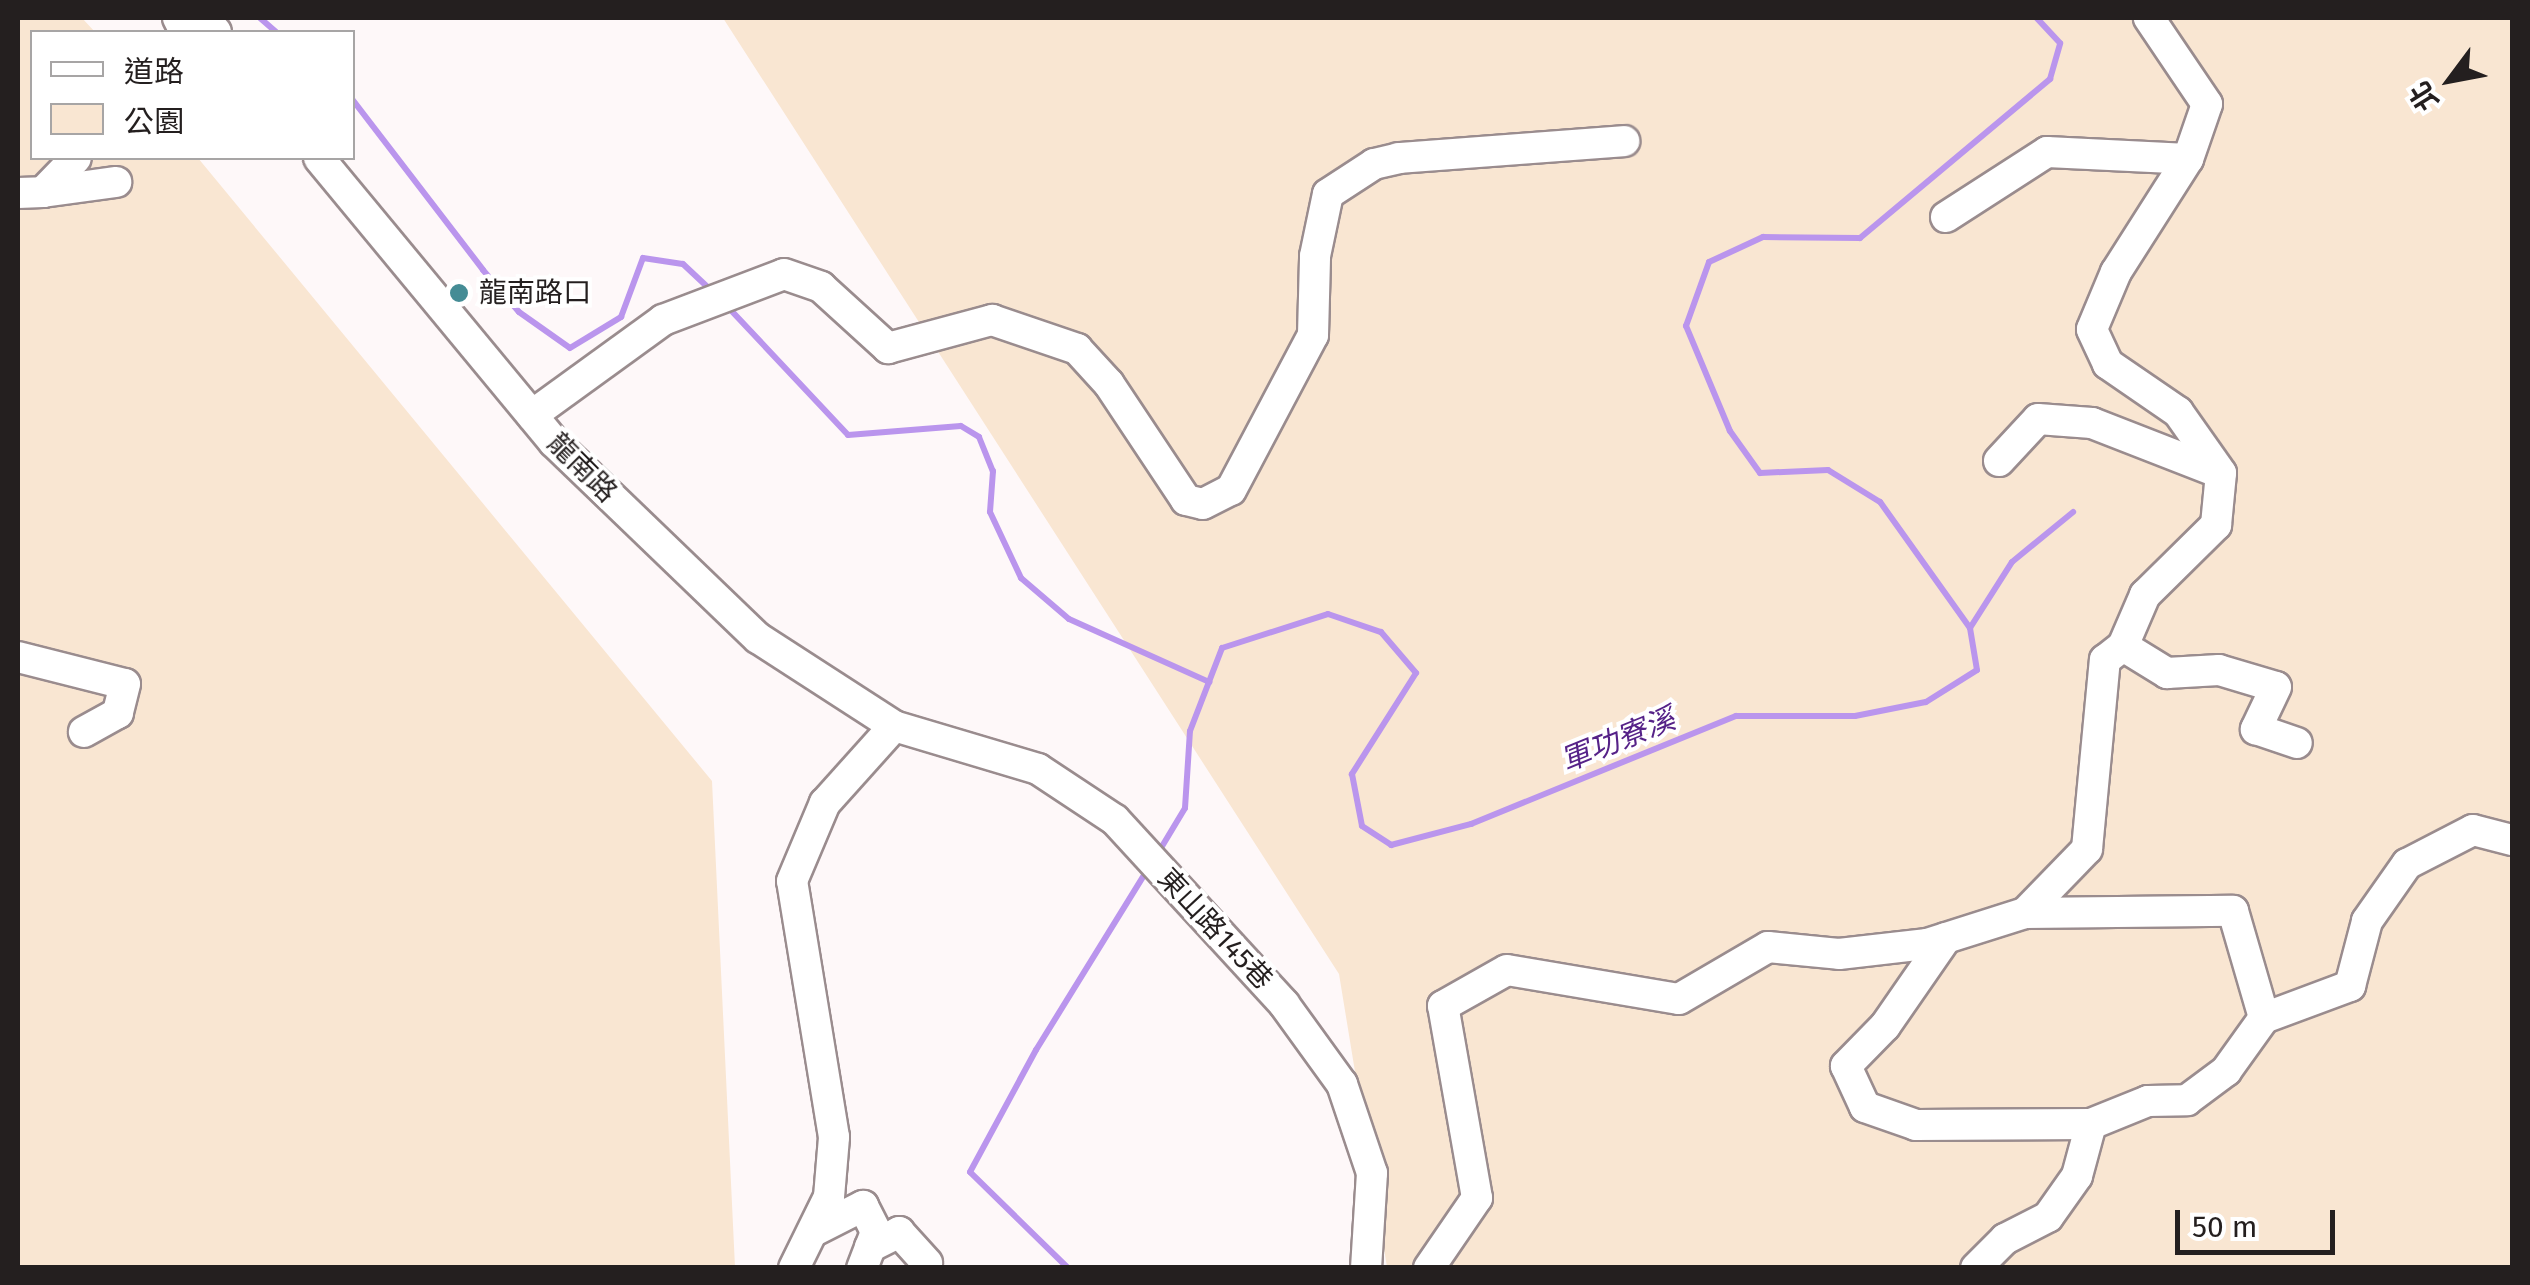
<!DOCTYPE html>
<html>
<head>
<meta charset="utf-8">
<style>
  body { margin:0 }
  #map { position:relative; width:2530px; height:1285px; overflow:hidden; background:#fef8f9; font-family:"Fira Sans","Noto Sans TC",sans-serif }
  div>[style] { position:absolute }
  .green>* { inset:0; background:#f9e6d2 }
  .stream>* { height:6px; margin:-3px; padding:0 3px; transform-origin:3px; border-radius:3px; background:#ba95ed }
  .roads { filter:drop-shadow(2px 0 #9a8c8e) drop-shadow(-2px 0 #9a8c8e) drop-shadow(0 2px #9a8c8e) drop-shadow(0 -2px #9a8c8e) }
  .minor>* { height:30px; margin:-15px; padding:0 15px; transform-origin:15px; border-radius:15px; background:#fff }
  .dots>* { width:28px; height:28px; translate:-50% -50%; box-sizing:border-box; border:5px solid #fff; border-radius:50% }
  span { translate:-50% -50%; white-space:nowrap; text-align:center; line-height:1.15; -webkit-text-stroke:8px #fff; paint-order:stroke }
  .poi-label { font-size:28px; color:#241f1f }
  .left { translate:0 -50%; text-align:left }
  .street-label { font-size:28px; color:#241f1f }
  .water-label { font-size:30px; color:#562288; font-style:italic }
  .frame { position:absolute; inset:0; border:20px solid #241f1f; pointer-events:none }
  .legend { position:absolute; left:30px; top:30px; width:325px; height:130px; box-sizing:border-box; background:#fff; border:2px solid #a7a5a5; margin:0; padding:12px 18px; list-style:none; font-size:30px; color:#241f1f }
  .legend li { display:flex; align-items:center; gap:20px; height:50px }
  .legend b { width:50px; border:2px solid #a7a5a5 }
  .north { position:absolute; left:2400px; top:30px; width:100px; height:100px; -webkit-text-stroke:8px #fff; paint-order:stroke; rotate:238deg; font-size:28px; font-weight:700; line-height:40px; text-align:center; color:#241f1f }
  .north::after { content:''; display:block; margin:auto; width:35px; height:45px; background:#241f1f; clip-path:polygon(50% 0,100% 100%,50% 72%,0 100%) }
  .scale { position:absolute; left:2175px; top:1210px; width:160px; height:45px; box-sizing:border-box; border:5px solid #241f1f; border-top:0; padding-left:12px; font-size:30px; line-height:35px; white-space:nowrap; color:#241f1f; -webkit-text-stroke:8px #fff; paint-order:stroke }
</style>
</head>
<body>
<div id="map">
  <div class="green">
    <div style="clip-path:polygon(18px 18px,82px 18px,95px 32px,32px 32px,32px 158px,198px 158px,712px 781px,735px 1267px,18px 1267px)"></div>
    <div style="clip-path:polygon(723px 18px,2512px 18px,2512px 1267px,1387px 1267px,1339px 974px)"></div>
  </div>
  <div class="stream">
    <div style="left:260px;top:18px;width:21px;rotate:41deg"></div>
    <div style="left:352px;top:99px;width:215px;rotate:52.5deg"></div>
    <div style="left:483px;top:270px;width:55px;rotate:49.4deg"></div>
    <div style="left:519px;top:312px;width:62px;rotate:35.2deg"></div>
    <div style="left:570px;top:348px;width:60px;rotate:-31.3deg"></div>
    <div style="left:621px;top:317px;width:63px;rotate:-69.6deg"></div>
    <div style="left:643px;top:258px;width:40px;rotate:8.5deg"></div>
    <div style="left:683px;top:264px;width:42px;rotate:43.1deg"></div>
    <div style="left:726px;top:305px;width:178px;rotate:46.8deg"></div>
    <div style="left:848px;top:435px;width:113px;rotate:-4.6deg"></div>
    <div style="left:961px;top:426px;width:21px;rotate:31deg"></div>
    <div style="left:979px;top:437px;width:37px;rotate:68deg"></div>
    <div style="left:993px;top:471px;width:41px;rotate:94.2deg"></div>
    <div style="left:990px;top:512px;width:73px;rotate:64.8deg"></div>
    <div style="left:1021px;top:578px;width:63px;rotate:40.5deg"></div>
    <div style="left:1069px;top:619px;width:154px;rotate:24.2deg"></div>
    <div style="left:1970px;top:628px;width:78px;rotate:-57.5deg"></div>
    <div style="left:2012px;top:562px;width:79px;rotate:-39.3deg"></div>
    <div style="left:1158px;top:853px;width:52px;rotate:-59deg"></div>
    <div style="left:1185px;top:808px;width:77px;rotate:-86.3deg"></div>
    <div style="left:1190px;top:731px;width:89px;rotate:-68.9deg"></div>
    <div style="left:1222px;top:648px;width:111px;rotate:-17.8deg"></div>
    <div style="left:1328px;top:614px;width:56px;rotate:18.8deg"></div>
    <div style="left:1381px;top:632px;width:54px;rotate:49.5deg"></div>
    <div style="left:1416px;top:673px;width:120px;rotate:122.4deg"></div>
    <div style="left:1352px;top:774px;width:53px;rotate:79.1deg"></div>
    <div style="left:1362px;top:826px;width:35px;rotate:33deg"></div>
    <div style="left:1391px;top:845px;width:83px;rotate:-14.7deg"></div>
    <div style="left:1471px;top:824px;width:286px;rotate:-22.2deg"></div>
    <div style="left:1736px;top:716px;width:119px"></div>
    <div style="left:1855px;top:716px;width:72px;rotate:-11.2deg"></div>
    <div style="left:1926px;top:702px;width:60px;rotate:-32.1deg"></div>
    <div style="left:1977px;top:670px;width:43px;rotate:-99.5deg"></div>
    <div style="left:1970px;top:628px;width:155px;rotate:-125.5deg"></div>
    <div style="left:1880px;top:502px;width:61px;rotate:-148.4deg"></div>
    <div style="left:1828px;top:470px;width:68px;rotate:177.5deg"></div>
    <div style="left:1760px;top:473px;width:52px;rotate:-125.5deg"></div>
    <div style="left:1730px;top:431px;width:114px;rotate:-112.7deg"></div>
    <div style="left:1686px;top:326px;width:68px;rotate:-70.2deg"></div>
    <div style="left:1709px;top:262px;width:60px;rotate:-24.8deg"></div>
    <div style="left:1763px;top:237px;width:97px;rotate:0.6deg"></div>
    <div style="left:1860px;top:238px;width:248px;rotate:-39.9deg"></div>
    <div style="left:2050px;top:79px;width:37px;rotate:-74deg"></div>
    <div style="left:2060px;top:43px;width:34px;rotate:-133deg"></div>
    <div style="left:1068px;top:1268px;width:137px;rotate:-135.6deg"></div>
    <div style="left:970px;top:1172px;width:139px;rotate:-61.6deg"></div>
    <div style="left:1036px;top:1050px;width:215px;rotate:-58.3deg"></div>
  </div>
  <div class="roads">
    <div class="minor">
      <div style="left:178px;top:18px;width:16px;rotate:63deg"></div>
      <div style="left:204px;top:18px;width:18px;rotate:49deg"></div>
      <div style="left:319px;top:158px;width:369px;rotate:50.4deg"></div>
      <div style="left:554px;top:442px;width:283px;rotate:43.9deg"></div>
      <div style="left:758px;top:638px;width:162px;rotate:32.9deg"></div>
      <div style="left:894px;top:726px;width:150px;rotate:16.6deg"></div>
      <div style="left:1038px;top:769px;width:92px;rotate:33.5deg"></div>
      <div style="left:1115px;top:820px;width:250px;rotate:47.4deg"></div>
      <div style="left:1284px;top:1004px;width:99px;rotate:54.1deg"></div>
      <div style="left:1342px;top:1084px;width:94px;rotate:71.4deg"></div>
      <div style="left:1372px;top:1173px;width:95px;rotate:93.6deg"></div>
      <div style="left:43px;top:192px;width:74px;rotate:-7.8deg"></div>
      <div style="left:18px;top:193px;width:25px;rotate:-2deg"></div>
      <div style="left:43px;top:192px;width:47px;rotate:-45.9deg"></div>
      <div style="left:1946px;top:217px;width:120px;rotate:-32.8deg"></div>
      <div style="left:2047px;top:152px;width:141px;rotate:2.8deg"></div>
      <div style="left:532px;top:415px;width:162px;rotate:-35.9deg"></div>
      <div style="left:663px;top:320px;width:129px;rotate:-20.8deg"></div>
      <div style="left:784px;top:274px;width:39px;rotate:19deg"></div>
      <div style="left:821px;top:287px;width:91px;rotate:42.3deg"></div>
      <div style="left:888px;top:348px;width:108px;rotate:-15.1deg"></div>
      <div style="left:992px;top:320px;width:90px;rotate:18.8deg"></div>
      <div style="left:1077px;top:349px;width:47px;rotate:47.6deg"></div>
      <div style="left:1109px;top:384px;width:139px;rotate:56.4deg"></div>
      <div style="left:1186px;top:500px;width:17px;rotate:13deg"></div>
      <div style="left:1203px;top:504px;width:31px;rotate:-27deg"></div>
      <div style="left:1231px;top:490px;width:175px;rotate:-62.1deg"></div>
      <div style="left:1313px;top:335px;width:79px;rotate:-88.5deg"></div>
      <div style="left:1315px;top:256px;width:63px;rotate:-78.2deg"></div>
      <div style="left:1328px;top:194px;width:55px;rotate:-33.1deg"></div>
      <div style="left:1374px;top:164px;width:26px;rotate:-13deg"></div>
      <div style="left:1399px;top:158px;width:226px;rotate:-4.3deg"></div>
      <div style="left:1999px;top:461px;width:57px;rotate:-47.1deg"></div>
      <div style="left:2038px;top:419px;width:54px;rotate:4.2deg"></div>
      <div style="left:2092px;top:423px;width:135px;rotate:21.3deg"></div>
      <div style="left:2123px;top:646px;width:52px;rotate:31.5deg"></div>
      <div style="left:2167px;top:673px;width:52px;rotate:-3.3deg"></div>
      <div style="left:2219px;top:670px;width:59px;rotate:16.6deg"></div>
      <div style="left:2276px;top:687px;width:47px;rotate:115.5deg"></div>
      <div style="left:2256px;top:729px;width:43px;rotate:18.9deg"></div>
      <div style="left:18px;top:657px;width:110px;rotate:14.2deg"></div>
      <div style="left:125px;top:684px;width:30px;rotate:104deg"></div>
      <div style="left:118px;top:713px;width:39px;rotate:151deg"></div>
      <div style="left:2025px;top:913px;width:89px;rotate:-45.9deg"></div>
      <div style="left:2087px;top:849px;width:190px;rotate:-84.6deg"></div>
      <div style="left:2105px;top:660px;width:23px;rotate:-38deg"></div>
      <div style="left:2123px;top:646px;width:56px;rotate:-66.7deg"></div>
      <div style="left:2145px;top:595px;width:100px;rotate:-44.6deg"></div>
      <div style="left:2216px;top:525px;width:52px;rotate:-84.5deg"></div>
      <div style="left:2221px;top:473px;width:75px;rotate:-125.2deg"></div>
      <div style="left:2178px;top:412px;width:85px;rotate:-145.6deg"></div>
      <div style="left:2108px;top:364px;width:38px;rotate:-115deg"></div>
      <div style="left:2092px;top:329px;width:62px;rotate:-67.2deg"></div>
      <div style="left:2116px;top:272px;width:134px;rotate:-57.5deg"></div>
      <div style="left:2188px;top:159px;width:58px;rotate:-70.9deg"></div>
      <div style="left:2207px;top:104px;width:104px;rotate:-124deg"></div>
      <div style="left:1946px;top:938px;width:107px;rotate:124.7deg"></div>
      <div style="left:1885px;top:1026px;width:56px;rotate:134.3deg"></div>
      <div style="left:1846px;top:1066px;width:45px;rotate:65.1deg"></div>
      <div style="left:1865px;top:1107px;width:54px;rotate:19.4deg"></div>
      <div style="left:1916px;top:1125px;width:175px;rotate:-0.3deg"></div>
      <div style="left:2091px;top:1124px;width:54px;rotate:105.1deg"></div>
      <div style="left:2077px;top:1176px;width:50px;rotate:125.3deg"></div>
      <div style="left:2048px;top:1217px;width:48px;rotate:152.9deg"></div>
      <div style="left:2005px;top:1239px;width:41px;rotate:135deg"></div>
      <div style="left:2091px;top:1124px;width:61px;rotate:-22deg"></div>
      <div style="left:2148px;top:1101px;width:39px;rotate:-1deg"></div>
      <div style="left:2187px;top:1100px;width:49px;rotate:-36.6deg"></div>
      <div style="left:2226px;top:1071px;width:65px;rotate:-54.4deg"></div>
      <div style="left:816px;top:1230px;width:53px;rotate:-27.1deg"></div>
      <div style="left:863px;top:1206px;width:29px;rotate:63deg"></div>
      <div style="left:876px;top:1232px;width:39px;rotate:111deg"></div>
      <div style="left:870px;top:1247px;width:33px;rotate:-27deg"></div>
      <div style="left:899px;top:1232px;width:42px;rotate:47.9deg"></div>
      <div style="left:794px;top:1268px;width:79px;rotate:-63.8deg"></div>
      <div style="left:829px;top:1197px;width:60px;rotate:-85.2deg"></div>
      <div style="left:834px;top:1137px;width:259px;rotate:-99.3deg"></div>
      <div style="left:792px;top:881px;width:85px;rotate:-67.1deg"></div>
      <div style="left:825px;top:803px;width:103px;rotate:-48.1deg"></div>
      <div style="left:1429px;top:1268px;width:85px;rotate:-55.6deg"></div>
      <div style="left:1477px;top:1198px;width:195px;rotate:-100deg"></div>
      <div style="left:1443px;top:1006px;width:73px;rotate:-29.4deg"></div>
      <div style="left:1507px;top:970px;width:174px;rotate:9.6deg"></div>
      <div style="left:1679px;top:999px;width:103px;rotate:-30.3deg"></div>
      <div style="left:1768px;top:947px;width:71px;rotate:5.6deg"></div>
      <div style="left:1839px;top:954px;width:89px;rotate:-6.5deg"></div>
      <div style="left:1927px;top:944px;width:103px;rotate:-17.6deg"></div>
      <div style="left:2025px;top:913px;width:208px;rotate:-0.6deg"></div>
      <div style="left:2233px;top:911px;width:111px;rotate:73.8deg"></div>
      <div style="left:2264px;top:1018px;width:92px;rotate:-20.4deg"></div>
      <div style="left:2350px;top:986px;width:67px;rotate:-75.3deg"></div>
      <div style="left:2367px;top:921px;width:70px;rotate:-54.9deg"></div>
      <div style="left:2407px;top:864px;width:74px;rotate:-27.3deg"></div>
      <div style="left:2473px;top:830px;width:40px;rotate:14.4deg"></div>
    </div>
  </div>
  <div class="dots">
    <div style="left:459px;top:293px;background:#458c95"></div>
  </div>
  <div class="poi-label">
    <span class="left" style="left:479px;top:293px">龍南路口</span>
  </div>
  <div class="street-label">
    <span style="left:582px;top:468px;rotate:45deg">龍南路</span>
    <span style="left:1215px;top:929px;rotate:47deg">東山路145巷</span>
  </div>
  <div class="water-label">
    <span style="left:1618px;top:740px;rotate:-22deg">軍功寮溪</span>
  </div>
  <div class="frame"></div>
  <ul class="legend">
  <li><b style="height:12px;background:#fff"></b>道路</li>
  <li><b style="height:28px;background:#f9e6d2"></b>公園</li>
  </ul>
  <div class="north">北</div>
  <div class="scale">50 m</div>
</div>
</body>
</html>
